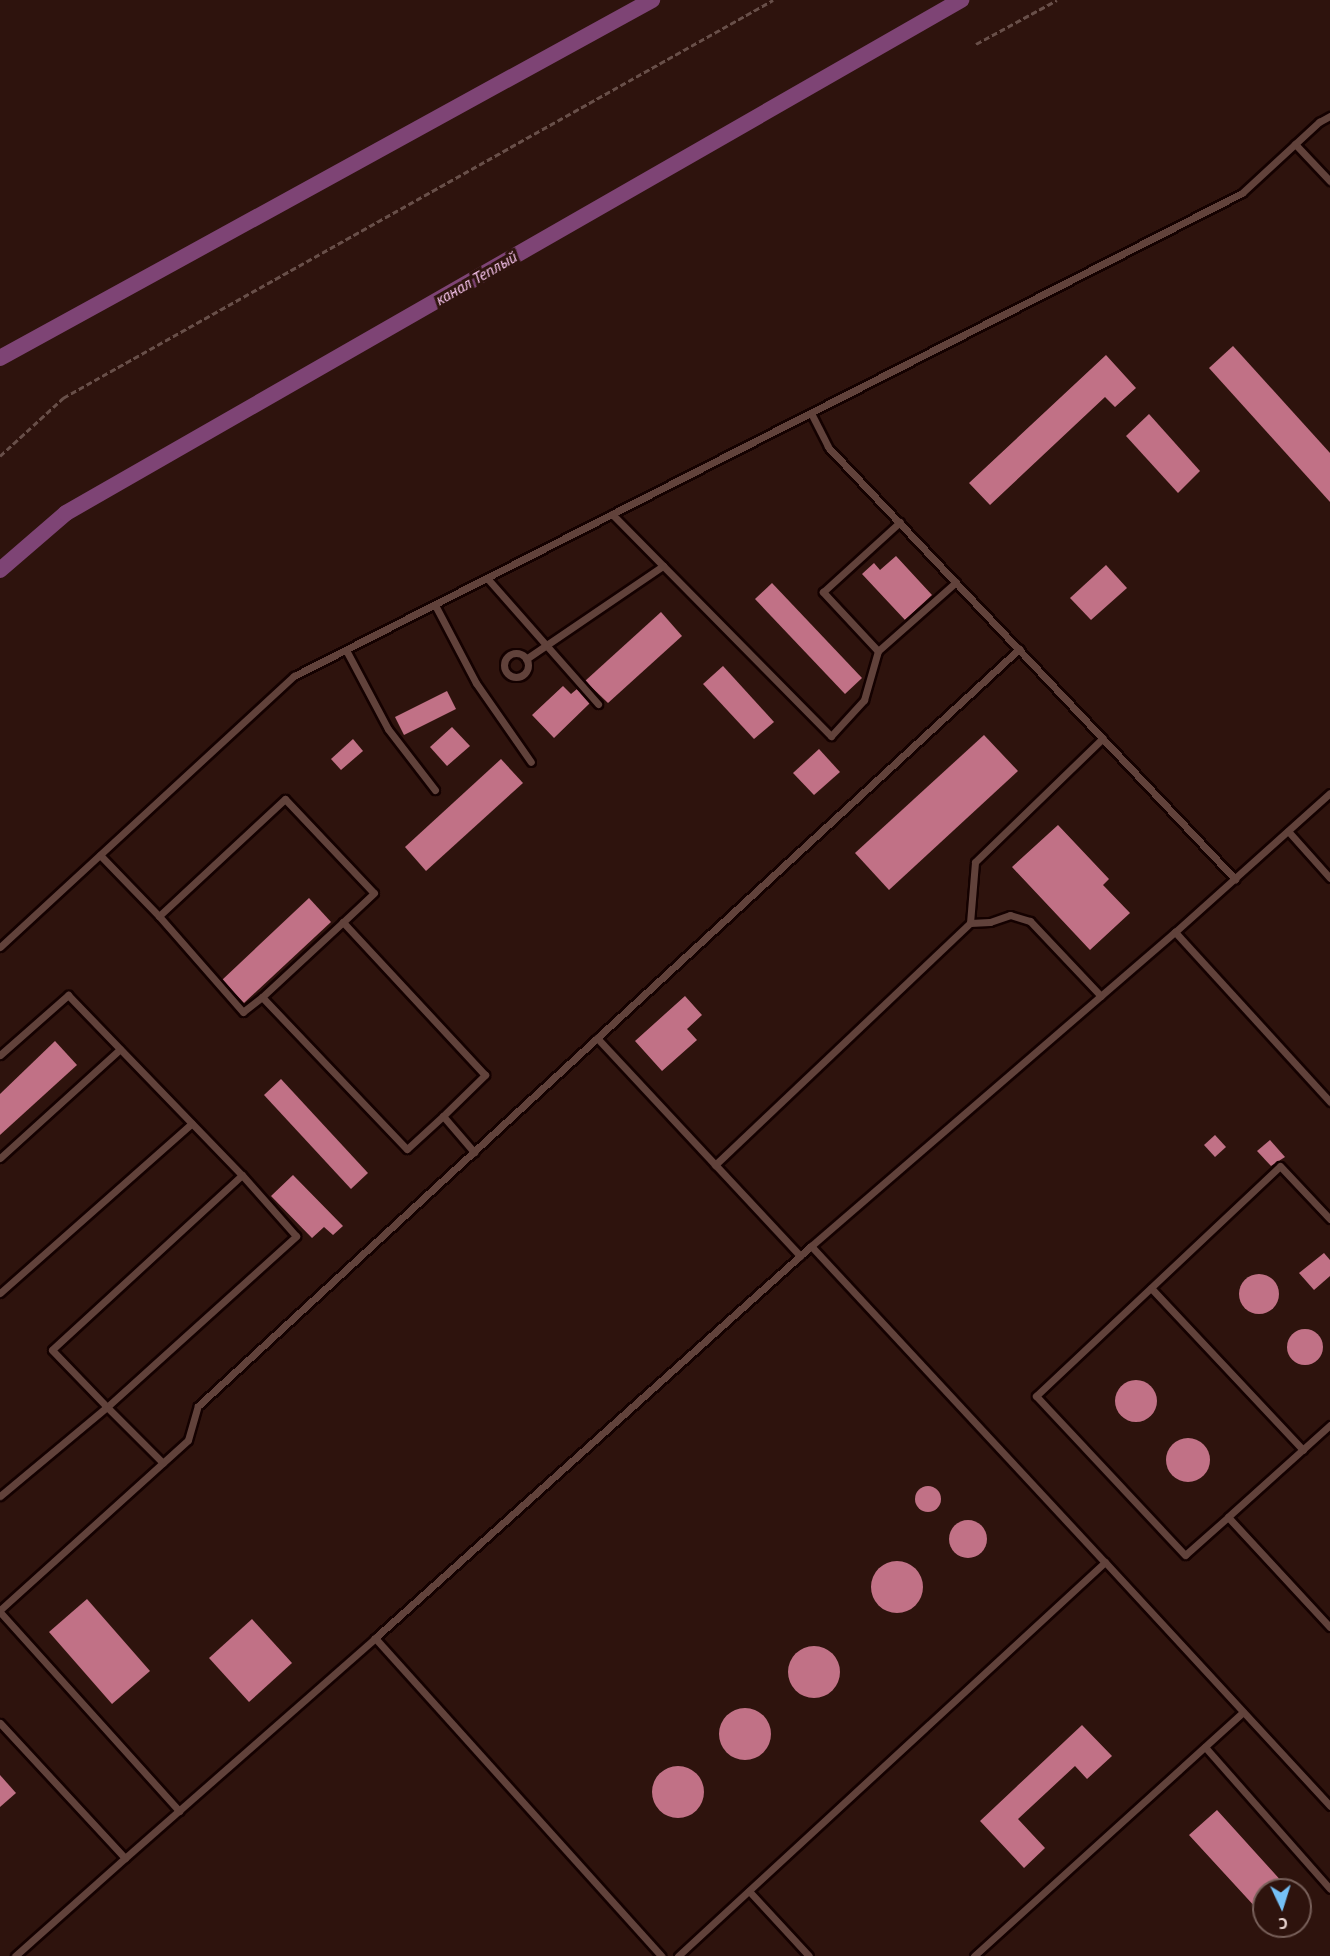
<!DOCTYPE html>
<html>
<head>
<meta charset="utf-8">
<style>
  body { margin:0 }
  #map { position:relative; width:1330px; height:1956px; overflow:hidden; background:#2e130d; font-family:"PT Sans",sans-serif }
  div>[style] { position:absolute }
  .canal>* { height:16px; margin:-8px; padding:0 8px; transform-origin:8px; border-radius:8px; background:#7e4475 }
  .building>* { inset:0; background:#c17186 }
  .round { border-radius:50% }
  .path>* { height:3px; margin-top:-1.5px; transform-origin:0; background:repeating-linear-gradient(90deg,#684f49 0 6px,transparent 0 9px) }
  .roads { filter:drop-shadow(2px 0 #140100) drop-shadow(-2px 0 #140100) drop-shadow(0 2px #140100) drop-shadow(0 -2px #140100) }
  .service>* { height:7px; margin:-3.5px; padding:0 3.5px; transform-origin:3.5px; border-radius:3.5px; background:#61423b }
  .service>.ring { margin:-3.5px; padding:0; box-sizing:content-box; background:none; border:7px solid #61423b; border-radius:50% }
  span { translate:-50% -50%; white-space:nowrap; text-align:center; line-height:1.15; -webkit-text-stroke:6px #2e130d; paint-order:stroke }
  .water-label { font-size:16px; color:#fac6f0; font-style:italic }
  .north { position:absolute; left:1252px; top:1878px; width:60px; height:60px; box-sizing:border-box; background:#2e130d; border:2px solid #78605a; border-radius:50%; rotate:176deg; font-size:16px; font-weight:700; line-height:24px; text-align:center; color:#e7d3ce }
  .north::after { content:''; display:block; margin:auto; width:21px; height:27px; background:#75c0f6; clip-path:polygon(50% 0,100% 100%,50% 72%,0 100%) }
</style>
</head>
<body>
<div id="map">
  <div class="canal">
    <div style="left:0;top:358px;width:744px;rotate:-28.77deg"></div>
    <div style="left:0;top:570px;width:87px;rotate:-40.8deg"></div>
    <div style="left:66px;top:513px;width:1032px;rotate:-29.82deg"></div>
  </div>
  <div class="building">
    <div style="clip-path:polygon(1233px 346px,1330px 453px,1330px 502px,1209px 368px)"></div>
    <div style="clip-path:polygon(1106px 355px,1136px 388px,1115px 407px,1105px 397px,990px 505px,969px 483px)"></div>
    <div style="clip-path:polygon(1149px 414px,1200px 471px,1178px 493px,1126px 436px)"></div>
    <div style="clip-path:polygon(896px 556px,932px 595px,905px 620px,862px 574px,874px 563px,880px 570px)"></div>
    <div style="clip-path:polygon(1106px 565px,1127px 588px,1091px 620px,1070px 598px)"></div>
    <div style="clip-path:polygon(772px 583px,862px 678px,845px 694px,755px 599px)"></div>
    <div style="clip-path:polygon(661px 612px,682px 636px,608px 703px,585px 681px)"></div>
    <div style="clip-path:polygon(723px 666px,774px 722px,754px 739px,703px 684px)"></div>
    <div style="clip-path:polygon(563px 686px,571px 694px,577px 689px,590px 703px,554px 738px,532px 715px)"></div>
    <div style="clip-path:polygon(447px 691px,456px 709px,404px 735px,395px 717px)"></div>
    <div style="clip-path:polygon(452px 727px,470px 746px,447px 766px,430px 747px)"></div>
    <div style="clip-path:polygon(984px 735px,1018px 771px,889px 890px,855px 853px)"></div>
    <div style="clip-path:polygon(353px 739px,363px 751px,341px 770px,331px 759px)"></div>
    <div style="clip-path:polygon(819px 749px,840px 772px,814px 795px,793px 773px)"></div>
    <div style="clip-path:polygon(501px 759px,523px 783px,426px 871px,405px 847px)"></div>
    <div style="clip-path:polygon(1058px 825px,1109px 879px,1103px 885px,1130px 913px,1090px 950px,1012px 867px)"></div>
    <div style="clip-path:polygon(309px 898px,331px 922px,244px 1003px,222px 980px)"></div>
    <div style="clip-path:polygon(685px 996px,702px 1015px,687px 1029px,697px 1040px,662px 1071px,635px 1041px)"></div>
    <div style="clip-path:polygon(55px 1041px,77px 1065px,0 1135px,0 1094px)"></div>
    <div style="clip-path:polygon(281px 1079px,368px 1173px,351px 1189px,264px 1095px)"></div>
    <div style="clip-path:polygon(1215px 1135px,1226px 1147px,1215px 1157px,1204px 1145px)"></div>
    <div style="clip-path:polygon(1270px 1140px,1285px 1157px,1271px 1166px,1257px 1151px)"></div>
    <div style="clip-path:polygon(293px 1175px,343px 1226px,333px 1235px,324px 1227px,312px 1238px,271px 1196px)"></div>
    <div style="clip-path:polygon(1324px 1253px,1330px 1260px,1330px 1276px,1314px 1290px,1299px 1273px)"></div>
    <div class="round" style="left:1239px;top:1274px;width:40px;height:40px"></div>
    <div class="round" style="left:1287px;top:1329px;width:36px;height:36px"></div>
    <div class="round" style="left:1115px;top:1380px;width:42px;height:42px"></div>
    <div class="round" style="left:1166px;top:1438px;width:44px;height:44px"></div>
    <div class="round" style="left:915px;top:1486px;width:26px;height:26px"></div>
    <div class="round" style="left:949px;top:1520px;width:38px;height:38px"></div>
    <div class="round" style="left:871px;top:1561px;width:52px;height:52px"></div>
    <div style="clip-path:polygon(87px 1599px,150px 1671px,112px 1704px,49px 1632px)"></div>
    <div style="clip-path:polygon(252px 1619px,292px 1663px,249px 1702px,209px 1658px)"></div>
    <div class="round" style="left:788px;top:1646px;width:52px;height:52px"></div>
    <div class="round" style="left:719px;top:1708px;width:52px;height:52px"></div>
    <div style="clip-path:polygon(1082px 1725px,1112px 1756px,1087px 1779px,1075px 1766px,1018px 1819px,1045px 1848px,1024px 1868px,980px 1821px)"></div>
    <div class="round" style="left:652px;top:1766px;width:52px;height:52px"></div>
    <div style="clip-path:polygon(0 1775px,16px 1793px,0 1807px)"></div>
    <div style="clip-path:polygon(1217px 1810px,1284px 1884px,1278px 1890px,1264px 1890px,1264px 1903px,1257px 1909px,1189px 1835px)"></div>
  </div>
  <div class="path">
    <div style="left:976px;top:44px;width:92px;rotate:-28.5deg"></div>
    <div style="left:0;top:456px;width:86px;rotate:-42.6deg"></div>
    <div style="left:63px;top:398px;width:814px;rotate:-29.27deg"></div>
  </div>
  <div class="roads">
    <div class="service">
      <div style="left:1295px;top:144px;width:51px;rotate:46.6deg"></div>
      <div style="left:811px;top:413px;width:38px;rotate:63deg"></div>
      <div style="left:828px;top:447px;width:594px;rotate:46.71deg"></div>
      <div style="left:612px;top:514px;width:312px;rotate:45.4deg"></div>
      <div style="left:831px;top:736px;width:49px;rotate:-47.5deg"></div>
      <div style="left:864px;top:700px;width:51px;rotate:-74.1deg"></div>
      <div style="left:878px;top:651px;width:104px;rotate:-41.5deg"></div>
      <div style="left:487px;top:578px;width:168px;rotate:48.6deg"></div>
      <div style="left:435px;top:605px;width:88px;rotate:62.3deg"></div>
      <div style="left:476px;top:683px;width:96px;rotate:55.2deg"></div>
      <div style="left:346px;top:650px;width:89px;rotate:62deg"></div>
      <div style="left:388px;top:729px;width:77px;rotate:52.4deg"></div>
      <div style="left:878px;top:651px;width:81px;rotate:-133deg"></div>
      <div style="left:823px;top:592px;width:104px;rotate:-42.3deg"></div>
      <div class="ring" style="left:504px;top:653px;width:17px;height:17px"></div>
      <div style="left:526px;top:659px;width:166px;rotate:-34.2deg"></div>
      <div style="left:1288px;top:831px;width:63px;rotate:48.2deg"></div>
      <div style="left:100px;top:855px;width:85px;rotate:46deg"></div>
      <div style="left:970px;top:923px;width:20px;rotate:-3deg"></div>
      <div style="left:990px;top:922px;width:21px;rotate:-19deg"></div>
      <div style="left:1010px;top:915px;width:21px;rotate:17deg"></div>
      <div style="left:1030px;top:921px;width:103px;rotate:46.6deg"></div>
      <div style="left:1175px;top:932px;width:208px;rotate:-41.9deg"></div>
      <div style="left:0;top:947px;width:400px;rotate:-42.7deg"></div>
      <div style="left:294px;top:676px;width:1064px;rotate:-27deg"></div>
      <div style="left:1242px;top:193px;width:105px;rotate:-42.7deg"></div>
      <div style="left:1319px;top:122px;width:13px;rotate:-29deg"></div>
      <div style="left:262px;top:997px;width:24px;rotate:142deg"></div>
      <div style="left:243px;top:1012px;width:128px;rotate:-131.2deg"></div>
      <div style="left:159px;top:916px;width:172px;rotate:-42.9deg"></div>
      <div style="left:285px;top:799px;width:129px;rotate:46.6deg"></div>
      <div style="left:374px;top:893px;width:42px;rotate:136.9deg"></div>
      <div style="left:597px;top:1038px;width:298px;rotate:47deg"></div>
      <div style="left:0;top:1055px;width:91px;rotate:-41.4deg"></div>
      <div style="left:68px;top:995px;width:250px;rotate:46deg"></div>
      <div style="left:443px;top:1116px;width:59px;rotate:-44.3deg"></div>
      <div style="left:485px;top:1075px;width:209px;rotate:-132.9deg"></div>
      <div style="left:343px;top:922px;width:110px;rotate:137.2deg"></div>
      <div style="left:262px;top:997px;width:210px;rotate:46.4deg"></div>
      <div style="left:407px;top:1149px;width:49px;rotate:-42.5deg"></div>
      <div style="left:443px;top:1116px;width:48px;rotate:49.3deg"></div>
      <div style="left:0;top:1158px;width:162px;rotate:-42.2deg"></div>
      <div style="left:715px;top:1165px;width:352px;rotate:-43.5deg"></div>
      <div style="left:970px;top:923px;width:61px;rotate:-85.3deg"></div>
      <div style="left:975px;top:862px;width:178px;rotate:-44.1deg"></div>
      <div style="left:811px;top:1246px;width:481px;rotate:-40.8deg"></div>
      <div style="left:1175px;top:932px;width:230px;rotate:47.6deg"></div>
      <div style="left:1151px;top:1288px;width:222px;rotate:46.8deg"></div>
      <div style="left:0;top:1293px;width:256px;rotate:-41.5deg"></div>
      <div style="left:1330px;top:1425px;width:137px;rotate:138deg"></div>
      <div style="left:1228px;top:1517px;width:150px;rotate:47.2deg"></div>
      <div style="left:0;top:1496px;width:139px;rotate:-39.8deg"></div>
      <div style="left:107px;top:1407px;width:255px;rotate:-42.1deg"></div>
      <div style="left:296px;top:1236px;width:81px;rotate:-131.5deg"></div>
      <div style="left:242px;top:1175px;width:258px;rotate:137.4deg"></div>
      <div style="left:52px;top:1350px;width:79px;rotate:46deg"></div>
      <div style="left:107px;top:1407px;width:79px;rotate:45deg"></div>
      <div style="left:1228px;top:1517px;width:57px;rotate:138.5deg"></div>
      <div style="left:1185px;top:1555px;width:218px;rotate:-133.1deg"></div>
      <div style="left:1036px;top:1396px;width:335px;rotate:-43.3deg"></div>
      <div style="left:1280px;top:1166px;width:73px;rotate:46.7deg"></div>
      <div style="left:1105px;top:1562px;width:332px;rotate:47.3deg"></div>
      <div style="left:0;top:1610px;width:253px;rotate:-42.1deg"></div>
      <div style="left:188px;top:1440px;width:35px;rotate:-74deg"></div>
      <div style="left:198px;top:1406px;width:1117px;rotate:-42.68deg"></div>
      <div style="left:0;top:1612px;width:268px;rotate:48deg"></div>
      <div style="left:375px;top:1638px;width:586px;rotate:-41.96deg"></div>
      <div style="left:811px;top:1246px;width:432px;rotate:47.1deg"></div>
      <div style="left:1105px;top:1562px;width:581px;rotate:137.3deg"></div>
      <div style="left:0;top:1723px;width:184px;rotate:47.2deg"></div>
      <div style="left:125px;top:1858px;width:333px;rotate:-41.3deg"></div>
      <div style="left:375px;top:1638px;width:428px;rotate:48deg"></div>
      <div style="left:1205px;top:1747px;width:189px;rotate:48.6deg"></div>
      <div style="left:749px;top:1891px;width:88px;rotate:47.3deg"></div>
      <div style="left:15px;top:1956px;width:147px;rotate:-41.7deg"></div>
      <div style="left:974px;top:1956px;width:363px;rotate:-42.2deg"></div>
    </div>
  </div>
  <div class="water-label">
    <span style="left:476px;top:278px;rotate:-30deg">канал Теплый</span>
  </div>
  <div class="north">С</div>
</div>
</body>
</html>
